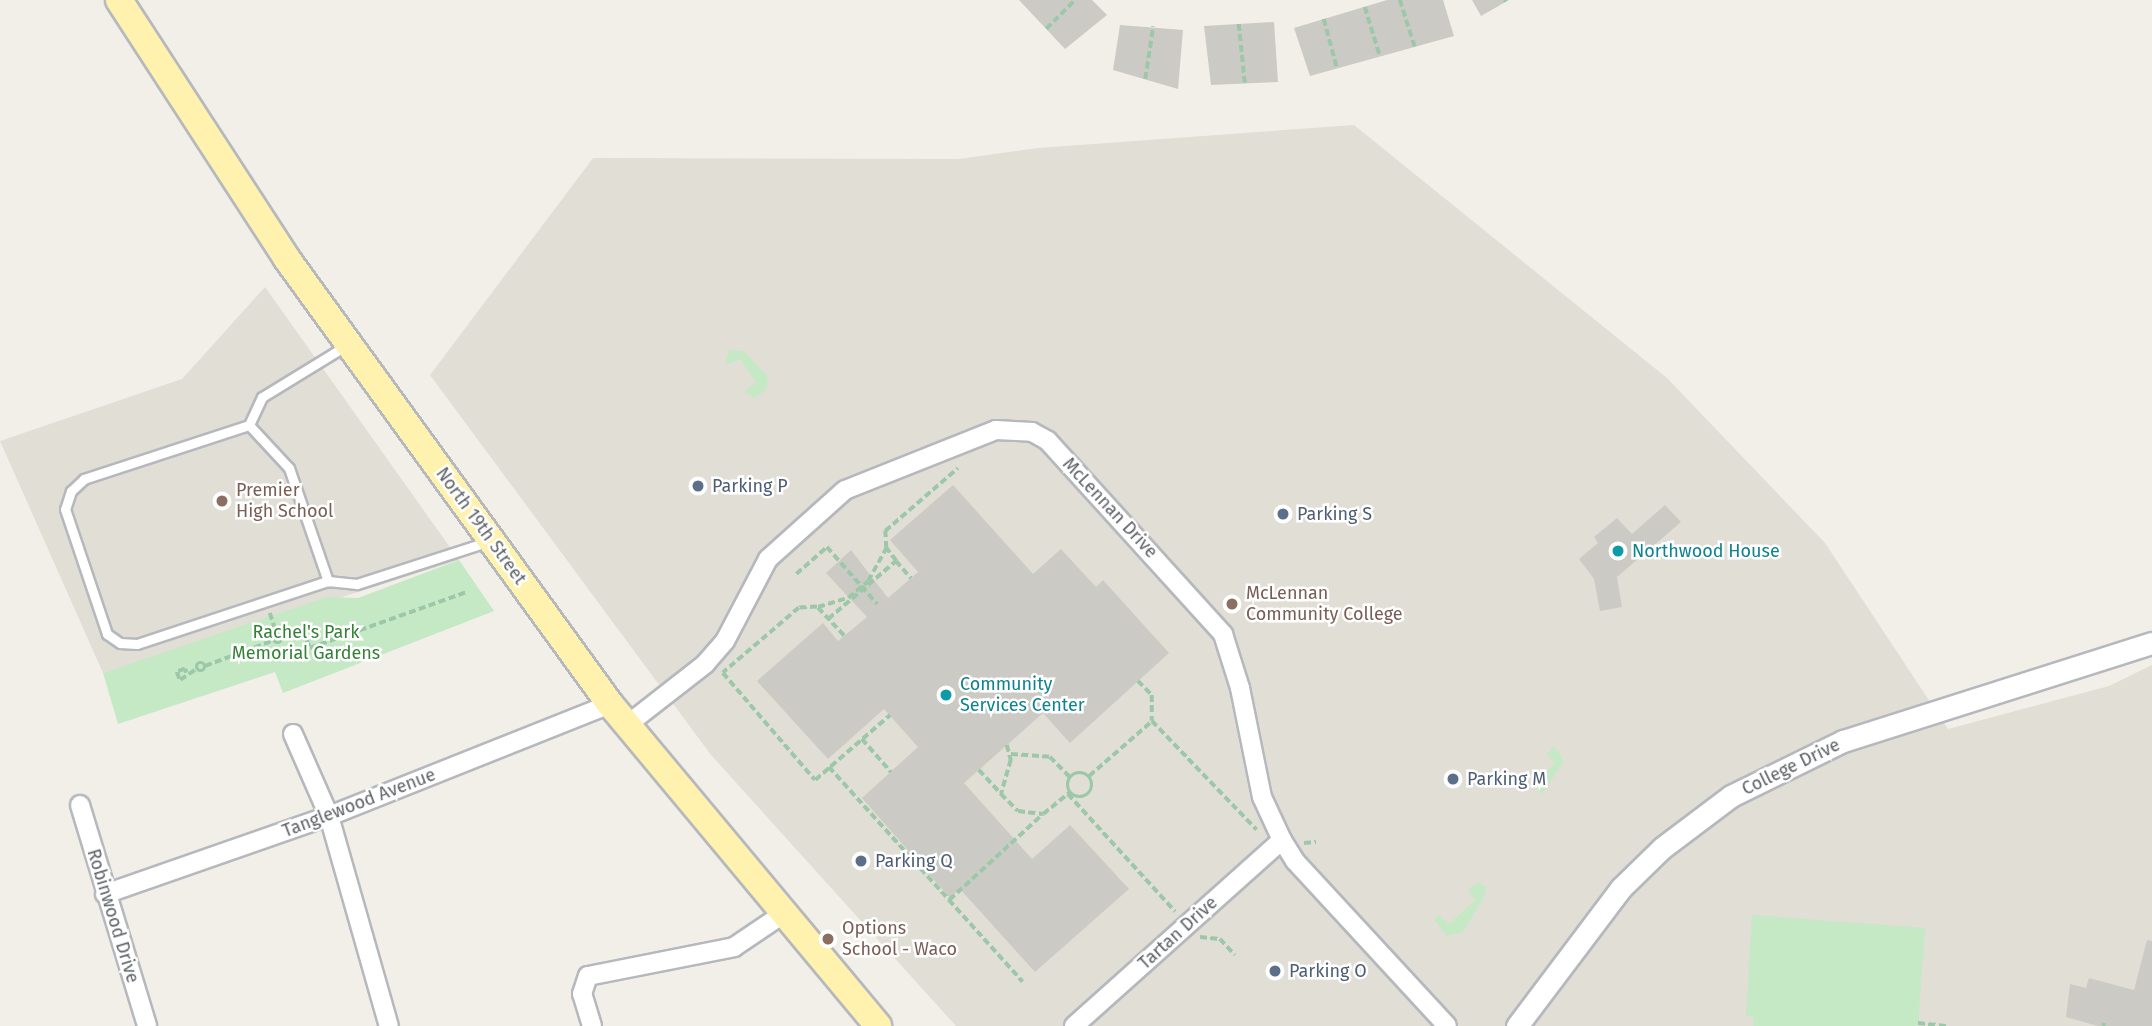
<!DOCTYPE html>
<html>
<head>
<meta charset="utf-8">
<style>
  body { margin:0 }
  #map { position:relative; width:2152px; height:1026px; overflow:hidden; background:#f1efe8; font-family:"Fira Sans",sans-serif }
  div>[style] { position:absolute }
  .education>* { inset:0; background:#e1ded6 }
  .green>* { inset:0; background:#c5e8c5 }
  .building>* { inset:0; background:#cccac5 }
  .path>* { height:3.5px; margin-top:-1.75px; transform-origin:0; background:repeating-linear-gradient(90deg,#9cc7a9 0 7px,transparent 0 10.5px) }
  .path>.ring { margin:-1.75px; padding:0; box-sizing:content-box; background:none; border:3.5px solid #9cc7a9; border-radius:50% }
  .roads { filter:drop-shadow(2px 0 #b5b8bc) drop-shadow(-2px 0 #b5b8bc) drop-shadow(0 2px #b5b8bc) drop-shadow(0 -2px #b5b8bc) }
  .service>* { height:9px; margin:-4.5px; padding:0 4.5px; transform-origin:4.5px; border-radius:4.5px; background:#fff }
  .minor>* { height:18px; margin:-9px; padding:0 9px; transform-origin:9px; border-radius:9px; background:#fff }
  .tertiary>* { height:21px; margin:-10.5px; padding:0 10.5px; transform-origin:10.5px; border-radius:10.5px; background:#fff }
  .primary>* { height:26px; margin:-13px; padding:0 13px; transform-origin:13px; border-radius:13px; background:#fff2af }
  .dots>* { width:19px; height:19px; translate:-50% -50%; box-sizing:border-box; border:4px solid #fff; border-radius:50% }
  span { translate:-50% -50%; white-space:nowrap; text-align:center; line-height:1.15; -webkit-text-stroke:5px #fff; paint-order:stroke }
  .service-label { font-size:18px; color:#4e5e75 }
  .left { translate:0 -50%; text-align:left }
  .education-label { font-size:18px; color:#785e54 }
  .street-label { font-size:18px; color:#5f6368 }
  .culture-label { font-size:18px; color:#0d838f }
  .park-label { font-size:18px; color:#348238 }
</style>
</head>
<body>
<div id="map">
  <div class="education">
    <div style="clip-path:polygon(1354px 125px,1667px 378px,1825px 543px,1948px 729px,2109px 686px,2152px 665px,2152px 1026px,956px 1026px,711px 755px,430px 375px,593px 158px,959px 159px,1038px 148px)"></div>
    <div style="clip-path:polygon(265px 287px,459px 560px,103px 673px,0 441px,182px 379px)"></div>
  </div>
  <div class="green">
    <div style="clip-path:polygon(729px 350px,744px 351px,768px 377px,766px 390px,754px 398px,745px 391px,756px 382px,740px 359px,725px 365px)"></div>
    <div style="clip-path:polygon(459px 560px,494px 611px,283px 693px,275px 672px,118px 724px,103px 673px,327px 597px,358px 598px)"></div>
    <div style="clip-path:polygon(1554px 746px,1564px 761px,1542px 794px,1533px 784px,1555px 763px,1547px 754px)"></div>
    <div style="clip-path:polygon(1478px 882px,1486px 887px,1484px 897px,1463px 932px,1446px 936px,1434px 919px,1439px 915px,1449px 924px,1475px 900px,1468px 890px)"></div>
    <div style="clip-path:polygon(1752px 915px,1925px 928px,1918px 1026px,1753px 1026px,1754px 1017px,1746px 1016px)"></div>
  </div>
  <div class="building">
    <div style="clip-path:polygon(1019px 0,1092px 0,1107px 15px,1065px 49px)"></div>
    <div style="clip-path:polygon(1387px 0,1443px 0,1454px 36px,1310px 76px,1294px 28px)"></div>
    <div style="clip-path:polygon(1472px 0,1509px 0,1481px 16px)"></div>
    <div style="clip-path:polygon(1274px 22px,1278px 82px,1211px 85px,1204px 26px)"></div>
    <div style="clip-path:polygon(1120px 25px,1183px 30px,1178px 89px,1113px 70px)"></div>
    <div style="clip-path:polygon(953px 485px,1033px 574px,1061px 549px,1096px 587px,1103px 580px,1169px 653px,1070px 743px,1043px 713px,964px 783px,1032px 859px,1070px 825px,1129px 889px,1035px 972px,960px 889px,950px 898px,862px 798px,918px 747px,884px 709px,828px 759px,757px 681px,823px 623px,838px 641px,867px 617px,826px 573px,851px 550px,888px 598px,918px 572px,890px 540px)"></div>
    <div style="clip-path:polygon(1665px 505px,1681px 522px,1617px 577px,1622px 607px,1600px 611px,1594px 579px,1579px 559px,1598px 543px,1594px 537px,1617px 518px,1632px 534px)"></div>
    <div style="clip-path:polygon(2147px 940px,2152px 941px,2152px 1026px,2098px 1026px,2066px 1017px,2070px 984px,2086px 988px,2089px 978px,2134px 990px)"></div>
  </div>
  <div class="path">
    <div style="left:1400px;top:0;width:49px;rotate:72.3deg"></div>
    <div style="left:1505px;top:0;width:2px;rotate:63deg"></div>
    <div style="left:1365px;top:7px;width:51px;rotate:73deg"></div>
    <div style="left:1324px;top:19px;width:51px;rotate:75.1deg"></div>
    <div style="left:1239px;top:24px;width:59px;rotate:84.2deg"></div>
    <div style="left:1046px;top:29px;width:41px;rotate:-45deg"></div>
    <div style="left:1145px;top:79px;width:53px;rotate:-81.3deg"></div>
    <div style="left:896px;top:561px;width:16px;rotate:-128deg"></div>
    <div style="left:886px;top:548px;width:17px;rotate:-93deg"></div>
    <div style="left:885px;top:531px;width:96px;rotate:-40.8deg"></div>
    <div style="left:796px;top:574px;width:41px;rotate:-41.1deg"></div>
    <div style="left:827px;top:547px;width:76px;rotate:48.7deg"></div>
    <div style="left:818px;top:607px;width:31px;rotate:-17deg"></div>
    <div style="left:848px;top:598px;width:26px;rotate:-40deg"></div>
    <div style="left:868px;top:581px;width:38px;rotate:-61deg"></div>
    <div style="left:270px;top:613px;width:23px;rotate:72deg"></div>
    <div style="left:828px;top:619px;width:89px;rotate:-40.5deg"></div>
    <div style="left:896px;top:561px;width:23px;rotate:49deg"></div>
    <div class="ring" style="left:273.5px;top:634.5px;width:5.5px;height:5.5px"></div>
    <div style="left:844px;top:636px;width:40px;rotate:-133deg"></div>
    <div style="left:817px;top:607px;width:18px;rotate:177deg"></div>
    <div style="left:799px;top:608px;width:100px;rotate:139.5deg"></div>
    <div style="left:723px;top:673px;width:141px;rotate:49.3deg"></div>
    <div style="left:815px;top:780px;width:99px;rotate:-40.9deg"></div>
    <div style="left:282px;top:637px;width:22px;rotate:-18deg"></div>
    <div style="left:303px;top:630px;width:19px;rotate:69deg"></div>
    <div style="left:310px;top:648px;width:166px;rotate:-19.7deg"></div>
    <div class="ring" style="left:197px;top:663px;width:4.5px;height:4.5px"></div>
    <div style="left:205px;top:666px;width:74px;rotate:-20.6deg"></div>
    <div style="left:186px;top:673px;width:4px;rotate:-104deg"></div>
    <div style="left:185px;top:669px;width:9px;rotate:159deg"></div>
    <div style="left:177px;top:672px;width:9px;rotate:69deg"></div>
    <div style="left:180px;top:680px;width:22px;rotate:-34deg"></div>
    <div style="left:1138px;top:681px;width:20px;rotate:45deg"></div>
    <div style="left:1152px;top:695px;width:26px;rotate:90deg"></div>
    <div style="left:1152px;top:721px;width:151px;rotate:46.1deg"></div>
    <div style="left:862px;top:739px;width:44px;rotate:48.7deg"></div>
    <div style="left:1007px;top:745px;width:16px;rotate:75deg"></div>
    <div style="left:1011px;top:760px;width:35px;rotate:106deg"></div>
    <div style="left:1001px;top:794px;width:24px;rotate:45deg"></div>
    <div style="left:1018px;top:811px;width:25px;rotate:7deg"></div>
    <div style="left:1043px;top:814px;width:35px;rotate:-39deg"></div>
    <div style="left:1011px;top:754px;width:39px;rotate:4deg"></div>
    <div style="left:1050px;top:757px;width:28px;rotate:45deg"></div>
    <div style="left:829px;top:767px;width:179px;rotate:47.9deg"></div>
    <div style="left:949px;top:900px;width:127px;rotate:-42.5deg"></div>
    <div style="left:979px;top:770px;width:33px;rotate:47deg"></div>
    <div class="ring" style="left:1068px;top:773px;width:20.5px;height:20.5px"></div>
    <div style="left:1089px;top:776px;width:84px;rotate:-41.1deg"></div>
    <div style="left:1068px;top:794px;width:159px;rotate:47.6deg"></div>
    <div style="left:1304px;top:843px;width:12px;rotate:-5deg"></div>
    <div style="left:949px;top:900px;width:110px;rotate:47.9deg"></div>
    <div style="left:1200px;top:937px;width:20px;rotate:6deg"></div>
    <div style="left:1220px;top:939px;width:22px;rotate:47deg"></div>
    <div style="left:1918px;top:1023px;width:28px;rotate:6deg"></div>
    <div style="left:2103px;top:1026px;width:3px;rotate:-72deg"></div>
  </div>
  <div class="roads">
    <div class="service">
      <div style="left:347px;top:345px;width:100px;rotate:148.5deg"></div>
      <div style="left:262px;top:397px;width:31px;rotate:115deg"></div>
      <div style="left:249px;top:425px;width:174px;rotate:161.9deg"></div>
      <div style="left:84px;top:479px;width:18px;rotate:137deg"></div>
      <div style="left:71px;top:491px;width:19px;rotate:108deg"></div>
      <div style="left:65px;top:509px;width:132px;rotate:71.4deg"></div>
      <div style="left:107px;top:634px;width:16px;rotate:35deg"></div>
      <div style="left:120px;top:643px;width:17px;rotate:3deg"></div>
      <div style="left:137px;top:644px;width:201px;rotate:-18.3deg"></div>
      <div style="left:328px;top:581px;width:29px;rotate:6deg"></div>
      <div style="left:357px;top:584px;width:140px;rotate:-17.9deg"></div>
      <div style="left:249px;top:425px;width:59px;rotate:47.1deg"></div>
      <div style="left:289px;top:468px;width:120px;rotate:71deg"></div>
    </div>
    <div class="minor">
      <div style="left:627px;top:725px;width:99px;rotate:-38deg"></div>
      <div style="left:705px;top:664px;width:30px;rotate:-49deg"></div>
      <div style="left:725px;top:641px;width:93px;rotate:-62.3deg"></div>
      <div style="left:768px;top:559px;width:103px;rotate:-41.9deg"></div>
      <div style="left:845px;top:490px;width:162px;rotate:-21.7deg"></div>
      <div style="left:996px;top:430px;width:36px;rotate:3deg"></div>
      <div style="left:1032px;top:432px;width:18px;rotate:29deg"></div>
      <div style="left:1048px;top:441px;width:261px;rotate:47.8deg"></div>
      <div style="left:1223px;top:634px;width:57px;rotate:72.5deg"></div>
      <div style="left:1240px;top:688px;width:111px;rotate:78.6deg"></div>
      <div style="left:1262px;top:797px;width:47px;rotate:65.1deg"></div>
      <div style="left:1282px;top:840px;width:25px;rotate:58deg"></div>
      <div style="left:1295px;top:861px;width:224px;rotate:47.3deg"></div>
      <div style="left:293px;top:734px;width:90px;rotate:66.3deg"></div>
      <div style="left:329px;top:816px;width:218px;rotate:74.1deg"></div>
      <div style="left:80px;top:805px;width:231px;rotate:73.1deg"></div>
      <div style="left:105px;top:894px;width:237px;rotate:-19.2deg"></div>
      <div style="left:329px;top:816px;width:302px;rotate:-21.7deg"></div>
      <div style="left:592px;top:1026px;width:34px;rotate:-107deg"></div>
      <div style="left:582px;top:994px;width:19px;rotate:-72deg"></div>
      <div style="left:588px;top:976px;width:149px;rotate:-11.2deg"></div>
      <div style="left:734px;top:947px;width:59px;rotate:-34deg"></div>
      <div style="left:1074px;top:1026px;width:279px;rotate:-41.8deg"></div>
    </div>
    <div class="tertiary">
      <div style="left:1517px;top:1026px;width:173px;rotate:-53deg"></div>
      <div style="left:1621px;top:888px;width:57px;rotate:-44.3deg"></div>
      <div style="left:1662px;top:848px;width:86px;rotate:-37deg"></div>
      <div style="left:1731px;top:796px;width:125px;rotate:-26.2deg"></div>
      <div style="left:1843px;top:741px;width:324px;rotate:-17.6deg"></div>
    </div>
    <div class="primary">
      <div style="left:119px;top:0;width:309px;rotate:57deg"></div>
      <div style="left:287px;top:259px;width:550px;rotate:54.03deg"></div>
      <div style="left:610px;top:704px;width:419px;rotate:50.2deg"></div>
    </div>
  </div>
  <div class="dots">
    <div style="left:698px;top:486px;background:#5c6f8a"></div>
    <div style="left:222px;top:501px;background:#8d6e63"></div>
    <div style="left:1283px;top:514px;background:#5c6f8a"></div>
    <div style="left:1618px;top:551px;background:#0f9aa8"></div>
    <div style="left:1232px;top:604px;background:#8d6e63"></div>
    <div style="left:946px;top:695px;background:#0f9aa8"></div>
    <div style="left:1453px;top:779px;background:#5c6f8a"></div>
    <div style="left:861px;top:861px;background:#5c6f8a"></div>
    <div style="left:828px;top:939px;background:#8d6e63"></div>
    <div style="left:1275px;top:971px;background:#5c6f8a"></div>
  </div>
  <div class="service-label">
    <span class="left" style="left:712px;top:486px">Parking P</span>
    <span class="left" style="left:1297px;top:514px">Parking S</span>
    <span class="left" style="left:1467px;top:779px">Parking M</span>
    <span class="left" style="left:875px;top:861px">Parking Q</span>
    <span class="left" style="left:1289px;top:971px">Parking O</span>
  </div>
  <div class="education-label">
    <span class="left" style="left:236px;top:501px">Premier<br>High School</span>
    <span class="left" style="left:1246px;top:604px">McLennan<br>Community College</span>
    <span class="left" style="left:842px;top:939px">Options<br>School - Waco</span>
  </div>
  <div class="street-label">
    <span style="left:1110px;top:508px;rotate:47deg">McLennan Drive</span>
    <span style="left:481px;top:526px;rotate:54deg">North 19th Street</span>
    <span style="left:1791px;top:767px;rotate:-26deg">College Drive</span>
    <span style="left:359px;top:803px;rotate:-21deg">Tanglewood Avenue</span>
    <span style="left:113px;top:916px;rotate:73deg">Robinwood Drive</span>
    <span style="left:1178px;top:933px;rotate:-42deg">Tartan Drive</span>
  </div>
  <div class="culture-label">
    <span class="left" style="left:1632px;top:551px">Northwood House</span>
    <span class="left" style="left:960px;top:695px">Community<br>Services Center</span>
  </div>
  <div class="park-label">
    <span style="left:306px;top:643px">Rachel's Park<br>Memorial Gardens</span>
  </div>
</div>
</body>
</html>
